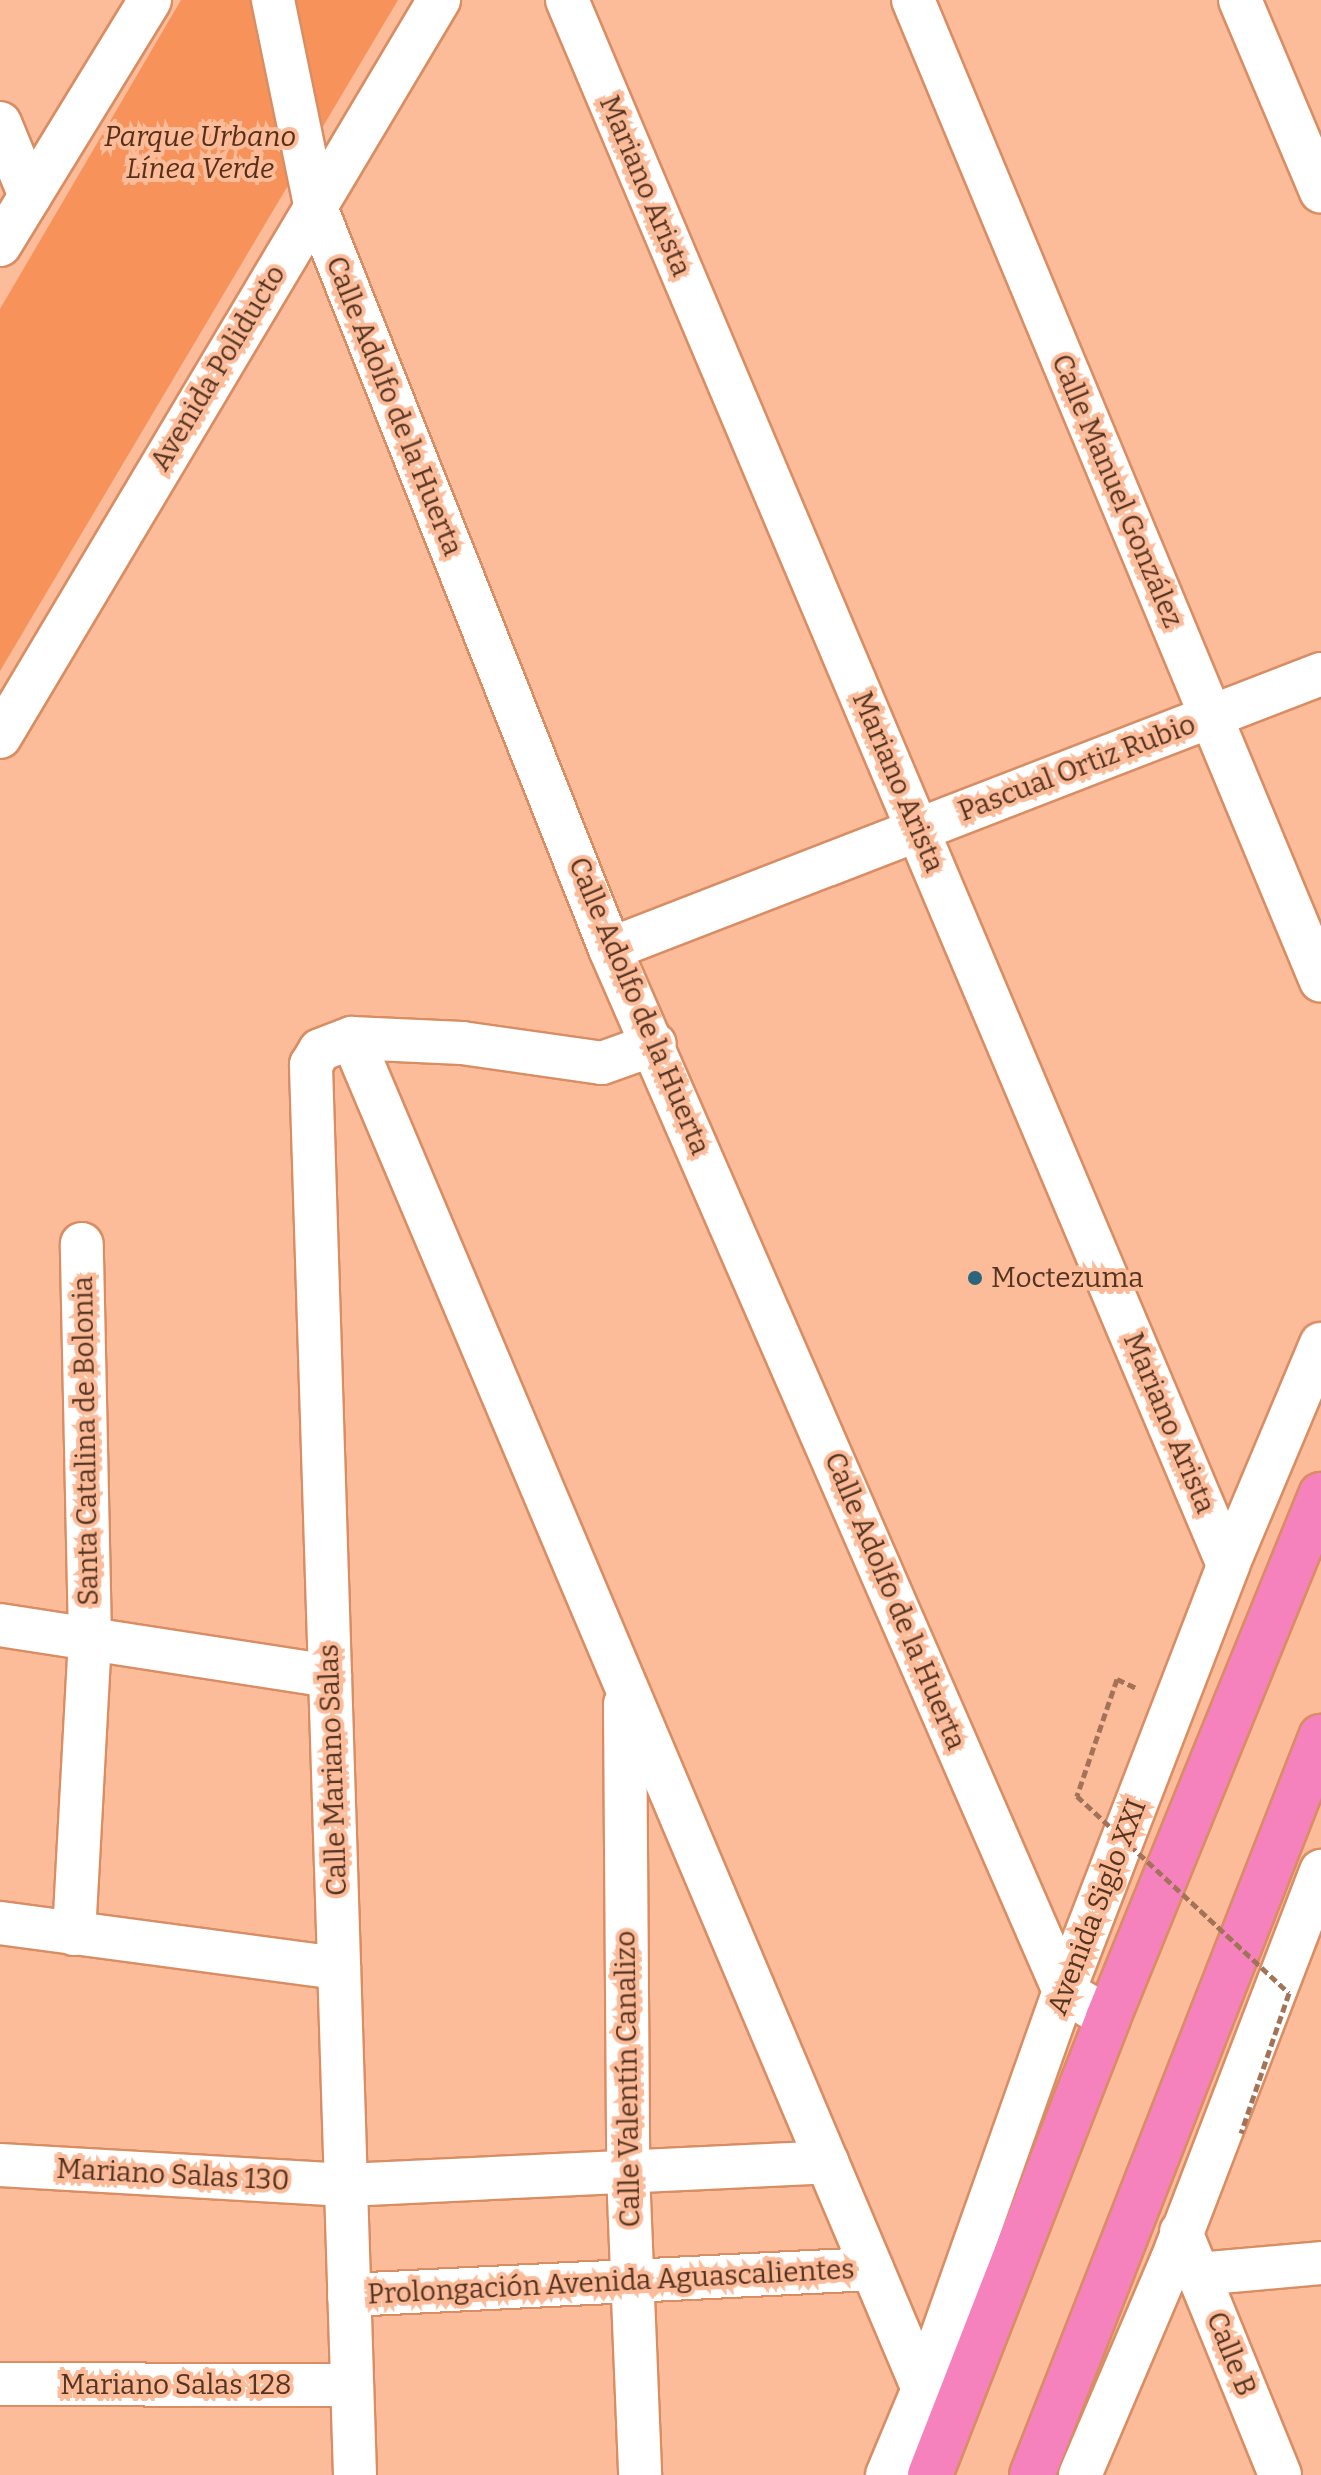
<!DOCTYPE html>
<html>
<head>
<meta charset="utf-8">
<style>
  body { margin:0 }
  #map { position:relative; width:1321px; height:2475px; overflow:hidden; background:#fcbb99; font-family:Bitter,serif }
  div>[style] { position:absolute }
  .green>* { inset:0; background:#f7935a }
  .path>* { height:5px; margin-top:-2.5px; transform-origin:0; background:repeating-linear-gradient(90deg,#a27359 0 8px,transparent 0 12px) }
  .roads { filter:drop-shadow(2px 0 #d98d63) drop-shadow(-2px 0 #d98d63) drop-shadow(0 2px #d98d63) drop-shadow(0 -2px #d98d63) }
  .minor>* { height:42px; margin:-21px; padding:0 21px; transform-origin:21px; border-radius:21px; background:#fff }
  .highway>* { height:44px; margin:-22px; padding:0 22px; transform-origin:22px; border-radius:22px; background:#f582bd }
  .path-bridge>* { height:5px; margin-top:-2.5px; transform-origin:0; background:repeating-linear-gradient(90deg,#a27359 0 8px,transparent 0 12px) }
  .dots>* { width:22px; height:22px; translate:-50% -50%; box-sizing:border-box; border:4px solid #fcbb99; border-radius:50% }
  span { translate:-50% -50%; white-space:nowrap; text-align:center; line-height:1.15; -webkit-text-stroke:8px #fcbb99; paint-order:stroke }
  .park-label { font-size:28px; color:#572f18; font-style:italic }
  .street-label { font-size:28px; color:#533321 }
  .poi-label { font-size:28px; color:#533321 }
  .left { translate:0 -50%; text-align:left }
</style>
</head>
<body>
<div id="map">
  <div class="green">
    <div style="clip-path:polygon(181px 0,398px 0,0 671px,0 309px)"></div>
  </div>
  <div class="path">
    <div style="left:1117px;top:1679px;width:23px;rotate:25deg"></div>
  </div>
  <div class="roads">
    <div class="minor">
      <div style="left:273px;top:0;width:209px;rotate:78.4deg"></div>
      <div style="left:315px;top:205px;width:800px;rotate:68.37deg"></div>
      <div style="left:610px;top:949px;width:1137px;rotate:66.46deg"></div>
      <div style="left:1064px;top:1991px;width:52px;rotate:31.5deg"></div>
      <div style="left:567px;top:0;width:1699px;rotate:67.1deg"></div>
      <div style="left:913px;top:0;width:1062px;rotate:67.42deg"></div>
      <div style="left:1240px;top:0;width:208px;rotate:67.1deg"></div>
      <div style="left:0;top:123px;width:79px;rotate:67.7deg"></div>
      <div style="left:0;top:245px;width:287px;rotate:-58.5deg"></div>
      <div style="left:0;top:737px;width:858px;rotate:-59.22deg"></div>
      <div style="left:610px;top:949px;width:762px;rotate:-21.15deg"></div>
      <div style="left:352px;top:1038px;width:1467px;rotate:67.09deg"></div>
      <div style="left:0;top:1625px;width:334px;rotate:8.8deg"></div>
      <div style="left:625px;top:1704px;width:468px;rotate:89.6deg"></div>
      <div style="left:628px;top:2172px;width:303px;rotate:87.7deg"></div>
      <div style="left:0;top:1923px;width:342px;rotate:7.6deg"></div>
      <div style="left:74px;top:1934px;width:296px;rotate:-86.9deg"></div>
      <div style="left:90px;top:1638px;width:394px;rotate:-91.2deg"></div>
      <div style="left:0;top:2165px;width:347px;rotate:3.3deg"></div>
      <div style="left:346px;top:2185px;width:482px;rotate:-2.7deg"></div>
      <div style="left:1181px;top:2232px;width:262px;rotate:67.8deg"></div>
      <div style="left:1198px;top:2274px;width:123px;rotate:-5.1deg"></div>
      <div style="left:349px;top:2295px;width:524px;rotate:-2.85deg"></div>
      <div style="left:0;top:2384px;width:352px;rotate:0.2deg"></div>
      <div style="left:355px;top:2475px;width:1411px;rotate:-91.79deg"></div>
      <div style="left:311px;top:1065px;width:17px;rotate:-59deg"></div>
      <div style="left:320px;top:1050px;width:34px;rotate:-21deg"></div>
      <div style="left:352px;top:1038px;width:110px;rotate:2.6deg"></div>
      <div style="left:462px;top:1043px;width:141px;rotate:8.1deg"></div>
      <div style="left:602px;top:1063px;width:56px;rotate:-19.7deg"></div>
      <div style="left:887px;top:2475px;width:93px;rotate:-67.3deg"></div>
      <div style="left:923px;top:2389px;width:422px;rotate:-70.5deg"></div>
      <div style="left:1064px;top:1991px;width:456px;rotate:-68.9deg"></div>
      <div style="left:1228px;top:1565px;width:240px;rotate:-67.2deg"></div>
      <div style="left:1080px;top:2475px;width:232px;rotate:-66.9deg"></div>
      <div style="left:1171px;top:2262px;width:419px;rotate:-69deg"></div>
    </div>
    <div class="highway">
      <div style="left:930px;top:2475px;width:490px;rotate:-68.7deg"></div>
      <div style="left:1108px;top:2018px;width:565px;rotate:-67.84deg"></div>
      <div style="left:1032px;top:2475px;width:793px;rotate:-68.61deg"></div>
    </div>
  </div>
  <div class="path-bridge">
    <div style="left:1117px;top:1679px;width:124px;rotate:108.9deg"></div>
    <div style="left:1077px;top:1796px;width:289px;rotate:42.9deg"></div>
    <div style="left:1289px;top:1993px;width:148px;rotate:108.9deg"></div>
  </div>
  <div class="dots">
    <div style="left:975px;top:1278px;background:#2a647d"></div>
  </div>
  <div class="park-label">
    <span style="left:200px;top:153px">Parque Urbano<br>Línea Verde</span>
  </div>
  <div class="street-label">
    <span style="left:645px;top:186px;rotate:67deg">Mariano Arista</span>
    <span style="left:218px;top:368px;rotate:-59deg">Avenida Poliducto</span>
    <span style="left:394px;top:406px;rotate:68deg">Calle Adolfo de la Huerta</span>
    <span style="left:1117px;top:491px;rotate:67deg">Calle Manuel González</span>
    <span style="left:1077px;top:768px;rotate:-21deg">Pascual Ortiz Rubio</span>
    <span style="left:898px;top:782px;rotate:67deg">Mariano Arista</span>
    <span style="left:639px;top:1006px;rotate:67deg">Calle Adolfo de la Huerta</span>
    <span style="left:1169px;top:1423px;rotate:67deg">Mariano Arista</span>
    <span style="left:86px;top:1441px;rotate:-91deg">Santa Catalina de Bolonia</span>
    <span style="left:895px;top:1601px;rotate:67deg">Calle Adolfo de la Huerta</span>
    <span style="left:333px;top:1770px;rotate:-92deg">Calle Mariano Salas</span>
    <span style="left:1097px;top:1907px;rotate:-69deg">Avenida Siglo XXI</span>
    <span style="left:628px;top:2079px;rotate:-91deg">Calle Valentín Canalizo</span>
    <span style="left:173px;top:2175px;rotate:3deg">Mariano Salas 130</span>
    <span style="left:611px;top:2282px;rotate:-3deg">Prolongación Avenida Aguascalientes</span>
    <span style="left:1231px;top:2354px;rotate:68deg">Calle B</span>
    <span style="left:176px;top:2385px">Mariano Salas 128</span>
  </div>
  <div class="poi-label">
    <span class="left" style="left:991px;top:1278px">Moctezuma</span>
  </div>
</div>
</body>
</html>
